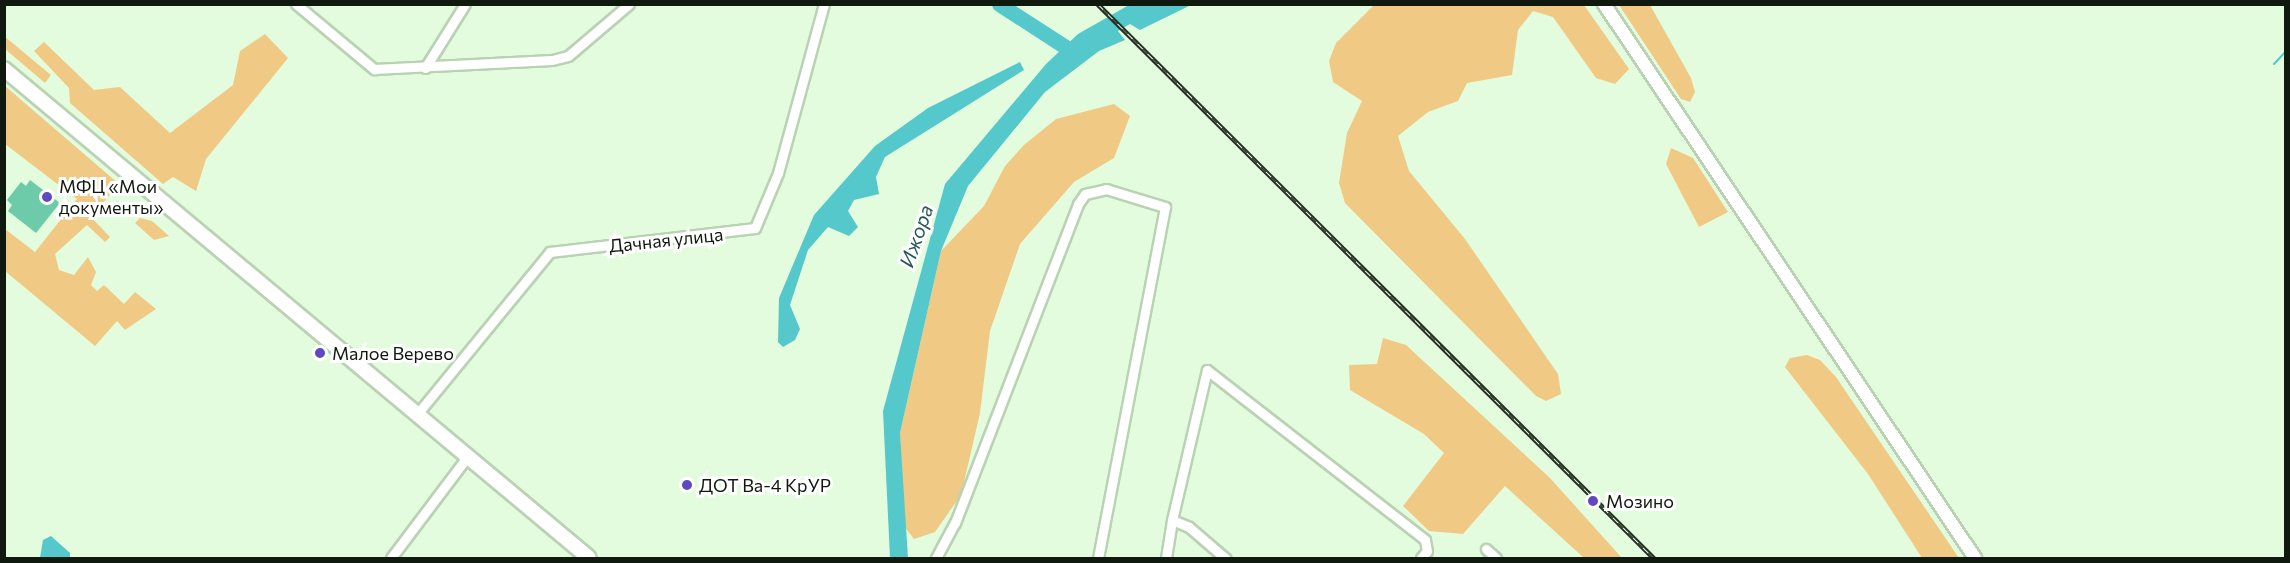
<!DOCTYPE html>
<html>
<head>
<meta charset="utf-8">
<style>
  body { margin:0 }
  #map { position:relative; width:2290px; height:563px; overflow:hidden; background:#e3fcdd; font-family:Commissioner,sans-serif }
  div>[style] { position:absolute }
  .green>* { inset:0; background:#f0c985 }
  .water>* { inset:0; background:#55c8cb }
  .stream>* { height:2px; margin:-1px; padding:0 1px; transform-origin:1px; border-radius:1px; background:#55c8cb }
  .river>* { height:15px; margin:-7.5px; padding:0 7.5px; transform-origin:7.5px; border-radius:7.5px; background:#55c8cb }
  .building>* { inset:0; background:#6dcbaa }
  .roads { filter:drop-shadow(2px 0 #bad2b4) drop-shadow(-2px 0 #bad2b4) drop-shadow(0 2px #bad2b4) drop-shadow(0 -2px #bad2b4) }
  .street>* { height:9px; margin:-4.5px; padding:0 4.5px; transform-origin:4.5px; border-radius:4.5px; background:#fff }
  .secondary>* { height:12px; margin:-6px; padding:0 6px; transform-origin:6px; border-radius:6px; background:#fff }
  .primary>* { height:14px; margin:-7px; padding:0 7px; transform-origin:7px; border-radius:7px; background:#fff }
  .rail>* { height:4.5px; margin-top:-2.25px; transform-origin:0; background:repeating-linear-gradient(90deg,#fff 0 7px,#253023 0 14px); box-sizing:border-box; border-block:2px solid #253023 }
  .dots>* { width:16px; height:16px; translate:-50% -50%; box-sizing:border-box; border:3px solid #fff; border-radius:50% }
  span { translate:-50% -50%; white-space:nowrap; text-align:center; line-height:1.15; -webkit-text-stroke:6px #fff; paint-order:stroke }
  .poi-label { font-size:18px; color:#10190e }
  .left { translate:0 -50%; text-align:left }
  .street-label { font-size:18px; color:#10190e }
  .water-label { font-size:20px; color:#265859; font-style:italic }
  .frame { position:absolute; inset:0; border:6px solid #10190e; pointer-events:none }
</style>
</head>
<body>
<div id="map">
  <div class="green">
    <div style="clip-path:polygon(1374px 5px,1584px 5px,1629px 69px,1615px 84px,1596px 78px,1553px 17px,1533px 11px,1518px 30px,1512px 75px,1467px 83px,1458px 101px,1428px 112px,1398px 136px,1409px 171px,1465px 239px,1558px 374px,1561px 394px,1546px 401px,1536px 396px,1345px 203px,1339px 183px,1347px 133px,1362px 101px,1333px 82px,1329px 61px,1336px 43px)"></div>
    <div style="clip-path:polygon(1619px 5px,1650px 5px,1691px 78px,1695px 92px,1690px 102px,1681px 99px)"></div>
    <div style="clip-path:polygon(265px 34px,288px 58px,206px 159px,196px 191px,173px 177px,163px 184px,70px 103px,69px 88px,34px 51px,44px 42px,94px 90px,120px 87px,170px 133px,233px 85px,240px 51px)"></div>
    <div style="clip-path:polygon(4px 36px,51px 75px,45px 83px,5px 49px)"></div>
    <div style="clip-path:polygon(5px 86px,126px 190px,122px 194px,115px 189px,91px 217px,110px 237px,105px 242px,87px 225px,55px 254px,59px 270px,74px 275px,88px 257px,96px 272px,91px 285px,97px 291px,104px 285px,124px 304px,135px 292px,156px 309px,125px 330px,117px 321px,95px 346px,5px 271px,5px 229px,35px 252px,77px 199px,5px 144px)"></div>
    <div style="clip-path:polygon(1114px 104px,1130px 116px,1114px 158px,1074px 182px,1020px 244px,990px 331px,980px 413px,961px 495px,935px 532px,914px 539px,903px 525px,900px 433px,941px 251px,984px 206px,1005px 166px,1024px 145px,1056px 119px)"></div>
    <div style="clip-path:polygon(1671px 148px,1693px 158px,1728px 212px,1699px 227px,1666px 164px)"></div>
    <div style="clip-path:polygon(140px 218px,152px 221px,169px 236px,154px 240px,135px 223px)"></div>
    <div style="clip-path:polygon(1383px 338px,1406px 345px,1550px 478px,1622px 558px,1584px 558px,1505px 486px,1463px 534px,1429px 531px,1403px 506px,1444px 453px,1424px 434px,1350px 390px,1349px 365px,1377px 364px)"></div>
    <div style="clip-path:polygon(1807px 355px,1820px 360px,1836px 377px,1959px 558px,1922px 558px,1868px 474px,1785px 367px,1790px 358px)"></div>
  </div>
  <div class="water">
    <div style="clip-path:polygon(1129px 5px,1191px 5px,1140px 30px,1130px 24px,1118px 31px,1125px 40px,1099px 51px,1045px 92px,968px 186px,941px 251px,900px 433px,908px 558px,890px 558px,883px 411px,945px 184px,1046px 64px,1078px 34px)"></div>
    <div style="clip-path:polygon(1020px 62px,1024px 70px,885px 157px,876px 177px,879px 194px,854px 200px,848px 211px,858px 227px,849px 236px,828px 227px,808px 250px,790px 305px,800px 329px,795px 340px,783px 347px,778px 342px,779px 298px,814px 215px,875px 146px,928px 108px)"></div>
    <div style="clip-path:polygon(51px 536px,70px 553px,70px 558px,40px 558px,43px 540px)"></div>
  </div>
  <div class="stream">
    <div style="left:2274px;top:64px;width:18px;rotate:-47deg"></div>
  </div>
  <div class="river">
    <div style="left:999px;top:4px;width:85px;rotate:32.9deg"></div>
  </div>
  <div class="building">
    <div style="clip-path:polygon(30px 180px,60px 203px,36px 233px,8px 211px,12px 205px,7px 200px,21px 182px,26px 186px)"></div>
  </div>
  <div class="roads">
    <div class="street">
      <div style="left:296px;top:4px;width:102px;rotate:39.8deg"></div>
      <div style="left:374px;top:69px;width:178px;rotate:-2.9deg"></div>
      <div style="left:552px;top:60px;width:16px;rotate:-14deg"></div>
      <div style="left:568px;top:56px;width:80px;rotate:-40.4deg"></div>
      <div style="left:425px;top:68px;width:75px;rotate:-58deg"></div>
      <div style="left:418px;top:413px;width:208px;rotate:-50.7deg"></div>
      <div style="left:550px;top:252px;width:206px;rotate:-6.7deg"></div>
      <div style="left:755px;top:228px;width:60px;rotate:-67.3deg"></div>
      <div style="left:778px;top:173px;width:175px;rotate:-74.8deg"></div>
      <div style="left:1172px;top:520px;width:154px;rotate:-76.9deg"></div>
      <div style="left:1207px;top:370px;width:276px;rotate:37.9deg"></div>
      <div style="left:1425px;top:540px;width:11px;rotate:80deg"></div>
      <div style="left:1427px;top:551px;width:9px;rotate:131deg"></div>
      <div style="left:1486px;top:549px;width:13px;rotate:42deg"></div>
      <div style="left:391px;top:558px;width:128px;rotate:-53deg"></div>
      <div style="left:936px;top:558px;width:40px;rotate:-62deg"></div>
      <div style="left:955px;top:523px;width:342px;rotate:-68.9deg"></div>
      <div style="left:1078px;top:204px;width:12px;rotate:-55deg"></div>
      <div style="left:1085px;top:194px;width:22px;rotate:-13deg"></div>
      <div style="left:1106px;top:189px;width:62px;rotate:17deg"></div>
      <div style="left:1165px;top:207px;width:357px;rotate:100.8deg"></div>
      <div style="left:1166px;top:558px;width:38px;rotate:-81deg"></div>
      <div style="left:1172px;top:520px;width:18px;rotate:22deg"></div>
      <div style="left:1189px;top:527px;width:48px;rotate:40.7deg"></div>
    </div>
    <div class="secondary">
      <div style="left:1604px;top:4px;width:667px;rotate:56.19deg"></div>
    </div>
    <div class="primary">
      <div style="left:4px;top:69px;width:762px;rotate:39.89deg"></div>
    </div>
  </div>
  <div class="rail">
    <div style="left:1098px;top:4px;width:785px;rotate:44.9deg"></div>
  </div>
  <div class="dots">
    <div style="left:47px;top:197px;background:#5e49c1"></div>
    <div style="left:320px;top:353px;background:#5e49c1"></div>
    <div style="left:687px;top:485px;background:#5e49c1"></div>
    <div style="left:1593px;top:501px;background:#5e49c1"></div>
  </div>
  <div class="poi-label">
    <span class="left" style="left:59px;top:197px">МФЦ «Мои<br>документы»</span>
    <span class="left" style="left:332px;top:353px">Малое Верево</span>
    <span class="left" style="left:699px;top:485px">ДОТ Ва-4 КрУР</span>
    <span class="left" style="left:1606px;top:501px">Мозино</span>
  </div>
  <div class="street-label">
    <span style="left:666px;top:240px;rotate:-6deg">Дачная улица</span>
  </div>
  <div class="water-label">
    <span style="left:916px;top:236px;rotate:-71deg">Ижора</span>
  </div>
  <div class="frame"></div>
</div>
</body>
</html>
